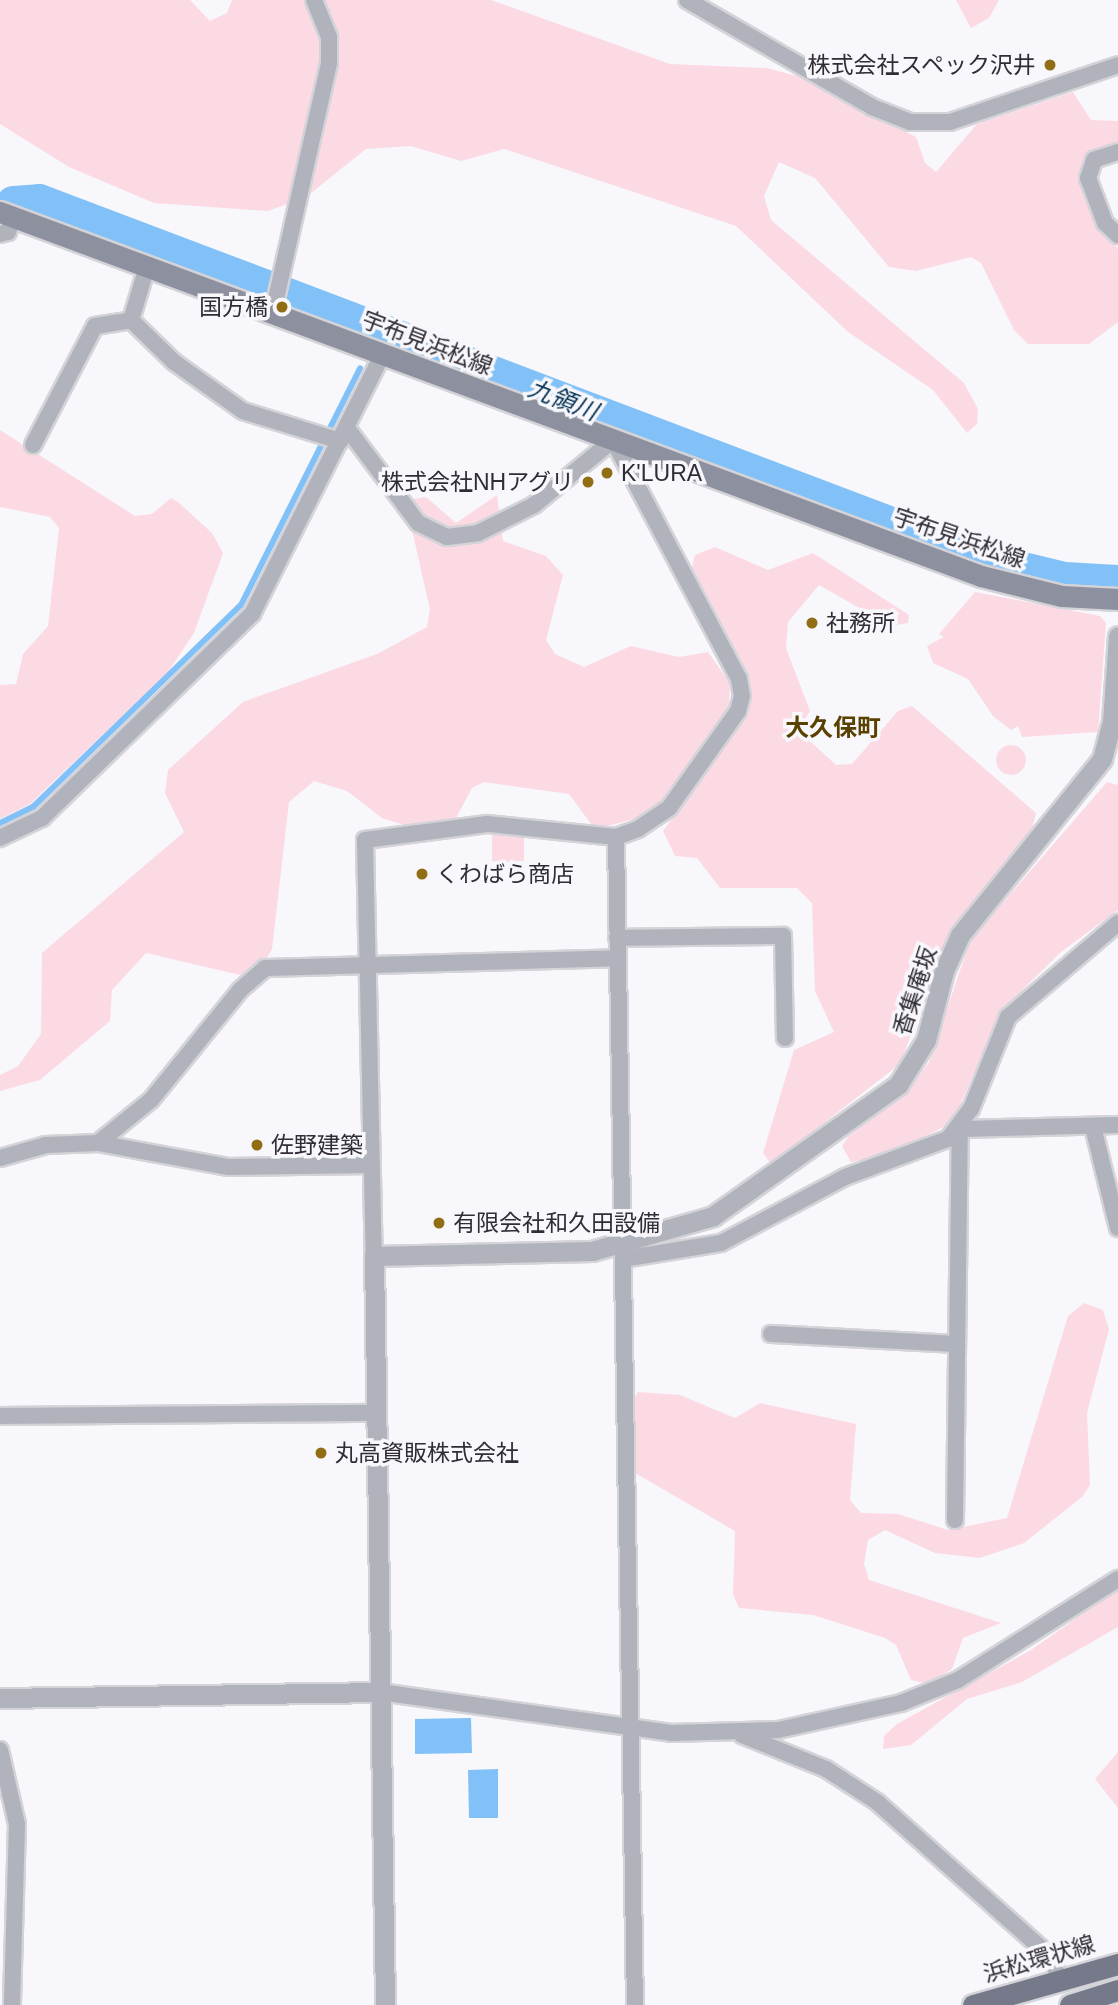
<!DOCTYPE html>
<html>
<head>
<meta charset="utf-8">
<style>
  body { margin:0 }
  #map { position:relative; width:1118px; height:2005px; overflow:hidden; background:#f8f7fb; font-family:Arial,"Noto Sans JP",sans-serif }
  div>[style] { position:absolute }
  .green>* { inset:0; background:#fcdae4 }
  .round { border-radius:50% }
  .water>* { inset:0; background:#81c1f7 }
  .stream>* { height:6px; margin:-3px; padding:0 3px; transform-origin:3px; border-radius:3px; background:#81c1f7 }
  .river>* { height:35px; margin:-17.5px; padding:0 17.5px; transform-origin:17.5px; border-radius:17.5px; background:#81c1f7 }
  .roads { filter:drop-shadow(2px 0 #d4d3d8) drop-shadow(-2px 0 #d4d3d8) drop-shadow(0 2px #d4d3d8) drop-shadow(0 -2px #d4d3d8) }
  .minor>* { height:16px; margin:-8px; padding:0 8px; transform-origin:8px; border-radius:8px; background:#b0b3bc }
  .tertiary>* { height:19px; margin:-9.5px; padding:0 9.5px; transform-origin:9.5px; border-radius:9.5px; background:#b0b3bc }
  .secondary>* { height:21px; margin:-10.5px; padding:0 10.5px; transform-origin:10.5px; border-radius:10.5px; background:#8d919f }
  .primary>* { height:21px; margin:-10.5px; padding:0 10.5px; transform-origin:10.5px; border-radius:10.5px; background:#75798a }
  .dots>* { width:19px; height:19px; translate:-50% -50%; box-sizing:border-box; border:4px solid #f8f7fb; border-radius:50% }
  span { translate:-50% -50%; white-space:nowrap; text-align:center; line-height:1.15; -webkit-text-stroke:7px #f8f7fb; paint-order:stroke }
  .poi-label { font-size:23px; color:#302d36 }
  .right { translate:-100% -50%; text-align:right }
  .left { translate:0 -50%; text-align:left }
  .street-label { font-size:23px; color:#302d36 }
  .water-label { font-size:24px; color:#003153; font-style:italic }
  .neighbourhood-label { font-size:24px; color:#594100; font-weight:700 }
</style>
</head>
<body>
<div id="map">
  <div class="green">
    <div style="clip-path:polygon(0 0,190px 0,210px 21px,227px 13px,232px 0,491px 0,670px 64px,766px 68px,801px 77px,916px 137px,925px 163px,936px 172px,977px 124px,1073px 92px,1091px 120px,1118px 121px,1118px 145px,1088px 155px,1081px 178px,1118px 250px,1118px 322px,1089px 344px,1028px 344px,1014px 330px,981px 263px,971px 257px,916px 271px,889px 267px,815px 178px,779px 162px,764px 196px,771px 220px,964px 383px,978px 409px,977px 424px,967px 433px,933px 390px,848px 332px,736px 226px,504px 149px,461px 161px,411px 146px,366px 149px,306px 197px,268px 211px,154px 203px,69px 167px,0 124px)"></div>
    <div style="clip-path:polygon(956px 0,999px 0,989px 18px,971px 28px)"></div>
    <div style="clip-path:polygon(0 430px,135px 516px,152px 514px,171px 498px,178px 502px,212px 533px,223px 553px,194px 633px,168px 672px,30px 804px,0 819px,0 685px,16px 684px,23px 654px,48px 626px,59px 528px,50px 517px,0 507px)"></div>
    <div style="clip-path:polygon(497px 495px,503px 541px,546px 556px,563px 575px,546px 640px,555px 654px,584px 667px,631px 646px,679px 657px,708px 652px,730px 683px,729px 706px,661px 801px,634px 819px,604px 827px,591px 824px,569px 794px,484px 782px,472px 788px,456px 818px,407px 826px,382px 818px,347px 791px,314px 781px,289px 802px,272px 949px,265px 961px,240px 975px,146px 953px,112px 990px,110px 1021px,40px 1080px,0 1091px,0 1075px,18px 1066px,41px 1034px,42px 953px,184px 832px,165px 793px,168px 770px,243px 702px,377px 654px,427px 627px,430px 610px,412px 530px,414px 499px,426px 497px,456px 523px)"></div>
    <div style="clip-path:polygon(715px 547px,768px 570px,813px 553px,909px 615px,908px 623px,891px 626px,819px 585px,788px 622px,786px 648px,810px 711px,798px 730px,836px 765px,852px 764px,898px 711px,912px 706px,1036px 813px,1032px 828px,951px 929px,900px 1064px,771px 1164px,763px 1153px,794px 1050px,834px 1032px,815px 991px,812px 903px,797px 888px,720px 888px,697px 858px,675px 856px,663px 831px,748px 715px,752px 696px,749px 675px,692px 567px,695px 555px)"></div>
    <div style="clip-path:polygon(975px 592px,1100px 616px,1106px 623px,1098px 732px,1022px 737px,1018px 726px,1011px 730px,993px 716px,968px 679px,933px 663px,927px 646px,944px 637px,939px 634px)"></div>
    <div class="round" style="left:996px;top:745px;width:30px;height:30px"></div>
    <div style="clip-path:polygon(1107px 782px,1118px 785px,1118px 910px,1061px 952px,1000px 1012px,953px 1122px,890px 1154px,851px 1162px,842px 1146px,848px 1137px,906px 1093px,929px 1062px,970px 941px)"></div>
    <div style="clip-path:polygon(492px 833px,524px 835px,524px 861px,492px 862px)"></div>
    <div style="clip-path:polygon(1084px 1303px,1103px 1310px,1109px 1329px,1087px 1413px,1090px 1485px,1082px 1497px,1024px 1543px,980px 1558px,935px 1553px,885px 1530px,868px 1540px,864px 1564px,869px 1580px,1001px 1623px,963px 1638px,952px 1669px,928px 1684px,911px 1680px,896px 1645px,885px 1638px,813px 1615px,739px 1608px,733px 1594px,735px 1531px,635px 1473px,632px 1402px,638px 1392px,680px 1395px,735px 1418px,760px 1403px,856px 1424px,850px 1500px,861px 1513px,898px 1514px,948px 1530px,1007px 1518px,1068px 1316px)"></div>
    <div style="clip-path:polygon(1118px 1589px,1118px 1627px,1022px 1682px,967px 1699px,911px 1745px,883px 1749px,884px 1736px,897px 1724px,1031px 1650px)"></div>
    <div style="clip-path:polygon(1118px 1752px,1118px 1808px,1095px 1779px)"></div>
  </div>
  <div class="water">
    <div style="clip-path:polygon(471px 1718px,472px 1753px,415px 1754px,415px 1719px)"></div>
    <div style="clip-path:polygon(498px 1769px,498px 1818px,469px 1818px,468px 1770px)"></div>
  </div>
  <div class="stream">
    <div style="left:372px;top:333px;width:3px;rotate:-72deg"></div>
    <div style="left:0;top:823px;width:37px;rotate:-26deg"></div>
    <div style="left:33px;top:807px;width:290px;rotate:-44.2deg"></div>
    <div style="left:241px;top:605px;width:265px;rotate:-63.3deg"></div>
  </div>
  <div class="river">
    <div style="left:13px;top:203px;width:26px;rotate:-4deg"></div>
    <div style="left:39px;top:201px;width:1013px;rotate:20.76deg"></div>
    <div style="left:986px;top:560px;width:80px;rotate:13.7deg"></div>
    <div style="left:1064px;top:579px;width:54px;rotate:3.2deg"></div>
  </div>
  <div class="roads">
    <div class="minor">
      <div style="left:687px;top:0;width:214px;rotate:30deg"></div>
      <div style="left:872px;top:107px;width:41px;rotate:21.5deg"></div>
      <div style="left:910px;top:122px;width:40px"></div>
      <div style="left:950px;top:122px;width:177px;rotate:-18.7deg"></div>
      <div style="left:1118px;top:152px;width:25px;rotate:162deg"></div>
      <div style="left:1094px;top:160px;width:19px;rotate:108deg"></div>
      <div style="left:1088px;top:178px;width:48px;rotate:69.3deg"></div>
      <div style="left:1105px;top:223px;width:18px;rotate:43deg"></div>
      <div style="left:0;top:234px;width:8px;rotate:-14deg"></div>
      <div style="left:8px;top:232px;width:16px;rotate:-72deg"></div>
      <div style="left:147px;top:267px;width:55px;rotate:106.8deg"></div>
      <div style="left:131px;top:320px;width:60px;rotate:44.3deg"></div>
      <div style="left:174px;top:362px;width:85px;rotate:35.4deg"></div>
      <div style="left:243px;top:411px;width:102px;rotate:17.2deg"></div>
      <div style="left:273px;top:312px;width:255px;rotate:-77.3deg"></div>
      <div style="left:329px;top:63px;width:26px;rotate:-90deg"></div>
      <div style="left:329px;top:37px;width:40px;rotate:-112deg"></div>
      <div style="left:347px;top:428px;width:119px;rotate:53.2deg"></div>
      <div style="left:418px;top:523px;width:32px;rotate:26deg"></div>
      <div style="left:447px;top:537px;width:31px;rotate:-7deg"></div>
      <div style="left:478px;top:533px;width:63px;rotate:-26.6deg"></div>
      <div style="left:534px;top:505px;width:102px;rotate:-39.4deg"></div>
      <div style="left:613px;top:440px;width:270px;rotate:62.2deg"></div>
      <div style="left:739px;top:679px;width:17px;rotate:80deg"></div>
      <div style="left:742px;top:696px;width:16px;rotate:105deg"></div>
      <div style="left:738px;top:711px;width:119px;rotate:125.4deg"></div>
      <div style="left:669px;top:808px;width:37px;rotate:146deg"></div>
      <div style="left:638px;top:829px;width:23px;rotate:160deg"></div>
      <div style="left:616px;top:837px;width:130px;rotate:-174.2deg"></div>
      <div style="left:487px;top:824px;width:123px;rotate:172.5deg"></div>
      <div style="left:365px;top:840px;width:416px;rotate:88.8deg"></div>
      <div style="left:33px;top:445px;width:134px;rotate:-62.5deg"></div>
      <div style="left:95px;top:326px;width:36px;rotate:-9deg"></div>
      <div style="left:616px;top:837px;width:1168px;rotate:89.07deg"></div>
      <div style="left:0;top:838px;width:47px;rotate:-25.5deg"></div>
      <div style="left:42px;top:818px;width:293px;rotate:-44.2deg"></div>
      <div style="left:252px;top:614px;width:291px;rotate:-63.3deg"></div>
      <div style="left:617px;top:938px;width:166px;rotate:-0.7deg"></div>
      <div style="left:783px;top:936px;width:102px;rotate:88.9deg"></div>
      <div style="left:1093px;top:1127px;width:104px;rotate:76.1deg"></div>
      <div style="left:98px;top:1143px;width:68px;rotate:-39.1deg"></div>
      <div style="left:151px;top:1100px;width:141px;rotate:-51deg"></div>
      <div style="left:240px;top:990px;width:33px;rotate:-41deg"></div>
      <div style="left:265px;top:968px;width:353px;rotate:-1.6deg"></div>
      <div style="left:0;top:1158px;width:48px;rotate:-15.8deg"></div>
      <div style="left:46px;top:1145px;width:52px;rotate:-2.2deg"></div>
      <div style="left:98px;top:1143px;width:133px;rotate:10.4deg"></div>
      <div style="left:229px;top:1167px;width:143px;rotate:-0.8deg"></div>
      <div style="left:623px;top:1259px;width:99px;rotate:-9.3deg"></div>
      <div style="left:721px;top:1243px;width:140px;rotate:-28deg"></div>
      <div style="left:845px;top:1177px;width:110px;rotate:-20.3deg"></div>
      <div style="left:948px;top:1139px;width:38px;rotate:-53deg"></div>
      <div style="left:971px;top:1109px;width:99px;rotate:-68.1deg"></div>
      <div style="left:1008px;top:1017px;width:145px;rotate:-40.5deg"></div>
      <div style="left:771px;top:1334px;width:186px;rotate:3.1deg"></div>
      <div style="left:0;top:1416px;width:376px;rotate:-0.5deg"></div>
      <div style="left:955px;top:1520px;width:391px;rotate:-89.3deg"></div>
      <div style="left:960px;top:1129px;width:158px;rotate:-1.5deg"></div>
      <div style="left:380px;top:1692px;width:294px;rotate:8deg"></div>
      <div style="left:671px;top:1733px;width:107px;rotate:-1.6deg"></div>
      <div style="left:778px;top:1730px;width:126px;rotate:-12.4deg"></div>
      <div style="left:901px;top:1703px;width:61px;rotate:-22deg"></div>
      <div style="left:958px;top:1680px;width:189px;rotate:-32.3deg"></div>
      <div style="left:742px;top:1735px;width:91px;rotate:22deg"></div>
      <div style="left:826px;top:1769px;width:61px;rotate:32.9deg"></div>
      <div style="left:877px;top:1802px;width:236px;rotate:41.7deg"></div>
      <div style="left:1053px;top:1959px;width:24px;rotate:75deg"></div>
      <div style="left:0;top:1750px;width:76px;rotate:77.1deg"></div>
      <div style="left:17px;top:1824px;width:181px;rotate:91.6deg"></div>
    </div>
    <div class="tertiary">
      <div style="left:0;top:1698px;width:380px;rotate:-0.9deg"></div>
      <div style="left:385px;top:2005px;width:749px;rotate:-90.84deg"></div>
      <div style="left:374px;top:1256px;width:218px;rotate:-1.3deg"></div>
      <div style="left:592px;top:1251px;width:126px;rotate:-16.1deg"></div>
      <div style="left:713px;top:1216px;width:227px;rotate:-35.3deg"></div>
      <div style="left:898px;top:1085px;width:53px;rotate:-58.1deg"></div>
      <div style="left:926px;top:1040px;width:71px;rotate:-75.4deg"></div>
      <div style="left:944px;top:971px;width:39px;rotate:-66deg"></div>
      <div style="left:960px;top:935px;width:226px;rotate:-51.1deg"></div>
      <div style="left:1102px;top:759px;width:38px;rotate:-75deg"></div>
      <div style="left:1112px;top:722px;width:86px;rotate:-86deg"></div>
    </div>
    <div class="secondary">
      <div style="left:0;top:212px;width:1046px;rotate:20.36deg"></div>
      <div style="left:981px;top:576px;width:83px;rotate:13.9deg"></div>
      <div style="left:1062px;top:596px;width:56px;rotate:3.1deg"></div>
    </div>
    <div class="primary">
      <div style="left:973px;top:2005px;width:151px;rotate:-15.8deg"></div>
      <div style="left:1070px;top:2005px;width:50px;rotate:-17.4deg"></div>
    </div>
  </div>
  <div class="dots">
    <div style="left:1050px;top:65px;background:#916e14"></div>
    <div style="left:282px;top:307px;background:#916e14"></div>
    <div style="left:607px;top:473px;background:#916e14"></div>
    <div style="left:588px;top:482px;background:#916e14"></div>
    <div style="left:812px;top:623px;background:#916e14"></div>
    <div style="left:422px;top:874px;background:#916e14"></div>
    <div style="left:257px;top:1145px;background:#916e14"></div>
    <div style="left:439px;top:1223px;background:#916e14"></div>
    <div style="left:321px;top:1453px;background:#916e14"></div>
  </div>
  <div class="poi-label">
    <span class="right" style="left:1036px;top:65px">株式会社スペック沢井</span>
    <span class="right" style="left:268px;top:307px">国方橋</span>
    <span class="left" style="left:621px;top:473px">K'LURA</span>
    <span class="right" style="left:574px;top:482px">株式会社NHアグリ</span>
    <span class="left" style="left:826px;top:623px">社務所</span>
    <span class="left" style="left:436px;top:874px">くわばら商店</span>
    <span class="left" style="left:271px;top:1145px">佐野建築</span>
    <span class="left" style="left:453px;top:1223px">有限会社和久田設備</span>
    <span class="left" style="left:335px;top:1453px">丸高資販株式会社</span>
  </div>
  <div class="street-label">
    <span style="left:427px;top:343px;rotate:21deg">宇布見浜松線</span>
    <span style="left:959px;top:538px;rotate:19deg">宇布見浜松線</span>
    <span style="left:915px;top:991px;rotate:-72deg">香集庵坂</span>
    <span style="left:1039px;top:1959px;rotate:-16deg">浜松環状線</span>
  </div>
  <div class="water-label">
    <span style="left:563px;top:400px;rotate:21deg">九領川</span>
  </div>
  <div class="neighbourhood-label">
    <span style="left:833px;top:728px">大久保町</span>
  </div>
</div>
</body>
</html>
